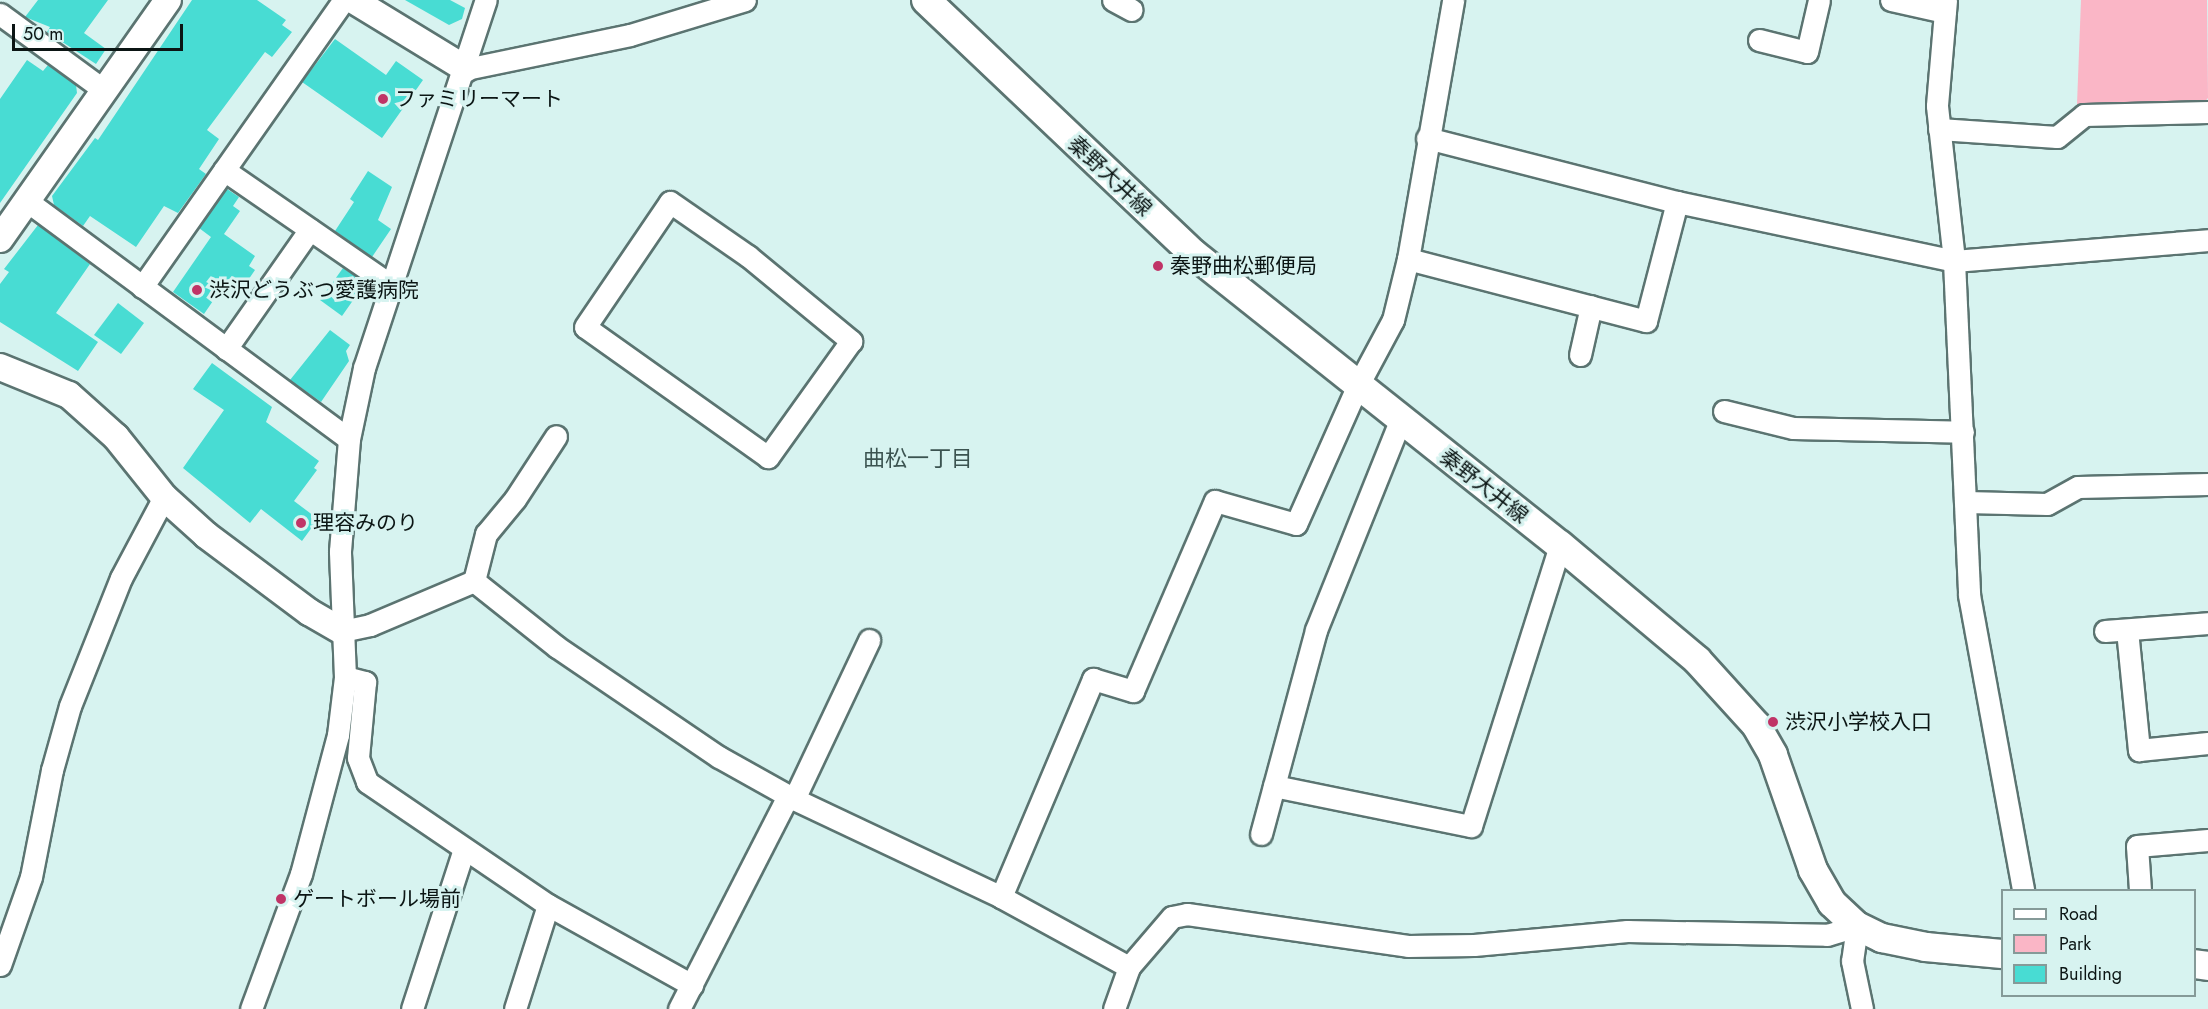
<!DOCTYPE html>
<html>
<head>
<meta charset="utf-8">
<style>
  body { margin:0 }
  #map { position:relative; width:2208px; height:1009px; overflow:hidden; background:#d7f3f0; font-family:Jost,"Noto Sans JP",sans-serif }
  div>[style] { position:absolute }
  .green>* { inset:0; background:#fab6c6 }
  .building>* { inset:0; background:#48dcd3 }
  .roads { filter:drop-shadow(2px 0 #5b7471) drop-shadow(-2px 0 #5b7471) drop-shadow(0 2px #5b7471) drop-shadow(0 -2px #5b7471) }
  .minor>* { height:21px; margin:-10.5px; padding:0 10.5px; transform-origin:10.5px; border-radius:10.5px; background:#fff }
  .tertiary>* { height:26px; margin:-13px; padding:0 13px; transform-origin:13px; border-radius:13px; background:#fff }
  .secondary>* { height:28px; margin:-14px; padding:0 14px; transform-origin:14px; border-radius:14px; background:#fff }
  .dots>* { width:16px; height:16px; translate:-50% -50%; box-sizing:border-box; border:3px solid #d7f3f0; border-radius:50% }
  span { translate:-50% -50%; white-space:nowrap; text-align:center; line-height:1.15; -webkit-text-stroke:6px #d7f3f0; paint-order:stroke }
  .poi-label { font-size:21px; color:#0b1514 }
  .left { translate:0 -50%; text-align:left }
  .street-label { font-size:21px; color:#0b1514 }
  .neighbourhood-label { font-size:22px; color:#3b5350 }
  .legend { position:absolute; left:2001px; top:889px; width:195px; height:108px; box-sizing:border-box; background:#d7f3f0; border:2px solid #859a98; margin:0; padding:8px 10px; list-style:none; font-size:18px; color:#0b1514 }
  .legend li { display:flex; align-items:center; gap:12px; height:30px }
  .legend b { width:30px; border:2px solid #859a98 }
  .scale { position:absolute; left:12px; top:24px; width:171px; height:27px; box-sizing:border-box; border:3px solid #0b1514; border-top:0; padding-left:8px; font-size:18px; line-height:21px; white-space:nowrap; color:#0b1514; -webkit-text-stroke:4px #d7f3f0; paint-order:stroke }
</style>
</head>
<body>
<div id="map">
  <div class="green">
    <div style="clip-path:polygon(2081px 0,2207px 0,2208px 98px,2202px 105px,2077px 104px)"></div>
  </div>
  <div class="building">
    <div style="clip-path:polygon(38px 0,108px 0,84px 33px,106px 49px,96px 64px,47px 32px,50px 27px,25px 17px)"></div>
    <div style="clip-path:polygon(192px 0,257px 0,286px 20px,282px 25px,292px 32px,272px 57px,265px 52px,207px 130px,219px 139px,199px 169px,206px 174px,178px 213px,164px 206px,136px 247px,90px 216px,83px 226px,54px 205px,52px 196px,95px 138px,98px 140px)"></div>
    <div style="clip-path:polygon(405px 0,450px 0,465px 8px,462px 19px,449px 25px)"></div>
    <div style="clip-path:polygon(335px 39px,386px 75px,396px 61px,423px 80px,382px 138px,302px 82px)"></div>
    <div style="clip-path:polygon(27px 60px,43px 71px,48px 65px,76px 85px,77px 93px,0 203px,0 99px)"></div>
    <div style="clip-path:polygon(368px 171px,392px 187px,378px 220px,391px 229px,372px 257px,335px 231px,354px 202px,350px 199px)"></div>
    <div style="clip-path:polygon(227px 189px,239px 197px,233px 206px,240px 211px,224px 234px,255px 256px,249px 266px,255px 270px,242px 289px,228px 279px,204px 314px,173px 292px,211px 237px,199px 228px)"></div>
    <div style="clip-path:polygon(38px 225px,90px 264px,56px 313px,98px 342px,78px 371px,0 322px,0 284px,9px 272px,4px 269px)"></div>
    <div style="clip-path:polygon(343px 268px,358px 278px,354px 284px,361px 289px,342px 316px,320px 300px)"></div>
    <div style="clip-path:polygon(118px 303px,144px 323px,121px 354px,94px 335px)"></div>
    <div style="clip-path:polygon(330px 330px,350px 345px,346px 351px,349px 361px,321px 402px,290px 380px)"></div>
    <div style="clip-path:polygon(212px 363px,272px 407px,266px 422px,319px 461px,314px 468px,317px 470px,294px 501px,318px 519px,302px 541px,261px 509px,250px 523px,183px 468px,224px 410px,193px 389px)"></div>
  </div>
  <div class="roads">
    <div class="minor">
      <div style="left:1113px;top:0;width:21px;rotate:28deg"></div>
      <div style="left:1891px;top:0;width:55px;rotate:12.5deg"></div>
      <div style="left:1946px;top:0;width:106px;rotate:94.9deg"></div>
      <div style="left:1937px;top:106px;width:156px;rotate:83.7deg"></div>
      <div style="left:1954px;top:261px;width:334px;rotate:87.4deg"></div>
      <div style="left:1969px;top:595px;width:300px;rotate:79.6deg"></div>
      <div style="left:0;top:14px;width:129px;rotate:36.2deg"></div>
      <div style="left:1759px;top:40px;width:49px;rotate:14deg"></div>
      <div style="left:1807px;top:52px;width:53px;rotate:-77deg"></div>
      <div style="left:466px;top:69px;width:167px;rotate:-11.7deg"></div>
      <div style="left:630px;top:35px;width:120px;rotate:-16.9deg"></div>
      <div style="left:1939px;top:129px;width:118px;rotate:3.9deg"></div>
      <div style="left:2057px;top:137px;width:35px;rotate:-39deg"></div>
      <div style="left:2084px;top:115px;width:124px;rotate:-1.4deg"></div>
      <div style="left:1427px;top:138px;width:258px;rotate:14.4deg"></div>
      <div style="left:1677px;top:202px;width:283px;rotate:12deg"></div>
      <div style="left:1954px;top:261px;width:255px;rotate:-4.7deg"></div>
      <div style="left:224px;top:170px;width:204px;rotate:34.6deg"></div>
      <div style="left:27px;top:201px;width:400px;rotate:36.5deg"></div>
      <div style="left:670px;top:202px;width:95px;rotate:34.7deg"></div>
      <div style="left:748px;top:256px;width:134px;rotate:39.5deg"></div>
      <div style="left:851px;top:341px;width:143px;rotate:125.6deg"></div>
      <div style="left:768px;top:457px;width:224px;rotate:-144.6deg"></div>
      <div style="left:585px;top:327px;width:151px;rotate:-55.8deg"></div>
      <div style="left:1408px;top:259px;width:246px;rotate:14.6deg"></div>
      <div style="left:1646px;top:321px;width:123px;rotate:-75.4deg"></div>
      <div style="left:142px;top:287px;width:351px;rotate:-54.9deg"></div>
      <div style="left:226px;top:349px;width:146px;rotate:-55deg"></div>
      <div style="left:1580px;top:355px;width:50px;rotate:-77.3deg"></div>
      <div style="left:1724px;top:411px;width:71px;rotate:13.8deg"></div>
      <div style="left:1793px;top:428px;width:170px;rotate:1.3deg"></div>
      <div style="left:1966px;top:502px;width:81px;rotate:1.4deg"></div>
      <div style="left:2047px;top:504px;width:35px;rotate:-29deg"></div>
      <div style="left:2078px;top:487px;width:130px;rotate:-1.3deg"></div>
      <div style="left:474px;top:581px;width:106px;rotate:38.5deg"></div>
      <div style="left:557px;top:647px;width:196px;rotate:34.2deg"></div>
      <div style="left:719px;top:757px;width:86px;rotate:29.2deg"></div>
      <div style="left:794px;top:799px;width:229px;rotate:25.3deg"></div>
      <div style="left:1001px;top:897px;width:146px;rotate:28.7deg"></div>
      <div style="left:474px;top:581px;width:49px;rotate:-75.7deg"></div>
      <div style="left:486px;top:534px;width:45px;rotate:-50.4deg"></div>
      <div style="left:515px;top:499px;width:75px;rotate:-56.9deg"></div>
      <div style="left:2127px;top:630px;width:121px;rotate:84.3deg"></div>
      <div style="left:2139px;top:750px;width:69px;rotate:-5.8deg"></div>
      <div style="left:342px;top:631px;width:29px;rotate:-12deg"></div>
      <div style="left:370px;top:625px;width:113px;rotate:-22.9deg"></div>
      <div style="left:2105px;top:631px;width:103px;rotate:-4.4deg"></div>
      <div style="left:345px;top:677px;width:21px;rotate:14deg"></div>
      <div style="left:365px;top:682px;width:76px;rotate:95.3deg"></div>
      <div style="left:358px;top:758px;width:26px;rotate:69deg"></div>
      <div style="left:367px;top:782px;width:219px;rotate:34.2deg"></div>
      <div style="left:548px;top:905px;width:165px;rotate:29.1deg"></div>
      <div style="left:1274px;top:786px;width:201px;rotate:11.5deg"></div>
      <div style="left:1471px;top:826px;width:295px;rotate:-72.4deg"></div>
      <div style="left:794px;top:799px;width:176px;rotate:-64.7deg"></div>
      <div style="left:1261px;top:834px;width:211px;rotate:-74.9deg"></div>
      <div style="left:1316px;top:630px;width:225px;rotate:-68.1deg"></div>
      <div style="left:2140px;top:890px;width:44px;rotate:-93.9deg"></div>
      <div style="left:2137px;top:846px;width:71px;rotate:-4.8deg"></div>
      <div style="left:1001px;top:897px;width:237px;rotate:-67.1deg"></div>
      <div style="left:1093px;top:679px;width:42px;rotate:16.7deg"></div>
      <div style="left:1133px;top:691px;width:207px;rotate:-66.7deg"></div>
      <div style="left:1215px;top:501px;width:84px;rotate:15.9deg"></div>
      <div style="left:1296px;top:524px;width:150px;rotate:-66deg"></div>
      <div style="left:1357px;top:387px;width:76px;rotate:-61.8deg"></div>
      <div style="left:1393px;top:320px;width:63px;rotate:-76.2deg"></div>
      <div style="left:1408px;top:259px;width:263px;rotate:-80.1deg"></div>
      <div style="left:0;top:965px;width:93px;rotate:-70.6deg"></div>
      <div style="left:31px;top:877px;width:109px;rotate:-78.9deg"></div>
      <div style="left:52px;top:770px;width:66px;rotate:-74.3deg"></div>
      <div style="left:70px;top:706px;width:138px;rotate:-68.3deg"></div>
      <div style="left:121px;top:578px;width:92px;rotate:-62deg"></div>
      <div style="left:251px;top:1009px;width:144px;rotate:-69.7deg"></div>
      <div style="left:301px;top:874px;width:144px;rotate:-75.1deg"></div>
      <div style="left:338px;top:735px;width:58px;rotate:-83.1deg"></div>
      <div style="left:345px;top:677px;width:126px;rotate:-92.3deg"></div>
      <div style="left:340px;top:551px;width:112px;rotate:-85.4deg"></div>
      <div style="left:349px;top:439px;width:73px;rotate:-78.1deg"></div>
      <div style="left:364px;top:368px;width:388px;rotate:-71.7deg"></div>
      <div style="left:412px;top:1009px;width:168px;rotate:-72deg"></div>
      <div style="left:515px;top:1009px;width:109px;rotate:-72.4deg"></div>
      <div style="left:679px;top:1009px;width:239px;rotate:-62.9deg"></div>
      <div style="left:1114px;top:1009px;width:45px;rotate:-70.3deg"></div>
      <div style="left:1129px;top:967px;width:66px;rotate:-49.3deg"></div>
      <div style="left:1172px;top:917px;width:15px;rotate:-11deg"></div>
      <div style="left:1187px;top:914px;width:223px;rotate:8.2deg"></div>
      <div style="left:1408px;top:946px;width:66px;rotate:-0.9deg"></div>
      <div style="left:1474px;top:945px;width:154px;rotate:-5.2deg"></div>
      <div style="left:1627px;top:931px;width:200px;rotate:1.1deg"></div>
      <div style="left:1827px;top:935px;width:31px;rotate:-17deg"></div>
      <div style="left:1857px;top:926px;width:35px;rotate:98deg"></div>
      <div style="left:1852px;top:961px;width:49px;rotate:78.2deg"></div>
    </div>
    <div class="tertiary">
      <div style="left:353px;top:0;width:132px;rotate:31.4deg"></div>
      <div style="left:0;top:239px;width:292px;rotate:-54.9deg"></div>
      <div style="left:0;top:367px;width:74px;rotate:22.1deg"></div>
      <div style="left:69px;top:395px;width:63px;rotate:41.8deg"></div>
      <div style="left:116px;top:437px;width:77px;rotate:51.3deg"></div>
      <div style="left:164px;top:497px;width:57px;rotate:42.1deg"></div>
      <div style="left:206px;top:535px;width:129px;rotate:36.8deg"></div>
      <div style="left:309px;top:612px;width:38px;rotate:30deg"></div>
    </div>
    <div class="secondary">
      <div style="left:926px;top:0;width:371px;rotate:43.5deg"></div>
      <div style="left:1195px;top:255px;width:466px;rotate:38.5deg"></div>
      <div style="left:1560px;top:545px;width:179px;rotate:40deg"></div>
      <div style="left:1697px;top:660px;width:88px;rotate:47.8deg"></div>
      <div style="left:1756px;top:725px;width:34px;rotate:60deg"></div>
      <div style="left:1773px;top:755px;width:122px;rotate:70.8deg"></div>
      <div style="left:1813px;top:870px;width:38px;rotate:60deg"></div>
      <div style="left:1832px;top:903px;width:34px;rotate:43deg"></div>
      <div style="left:1857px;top:926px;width:28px;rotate:26deg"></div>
      <div style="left:1882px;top:938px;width:45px;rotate:11.6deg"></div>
      <div style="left:1926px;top:947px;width:76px;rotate:5.3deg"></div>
      <div style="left:2194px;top:964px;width:14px;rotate:8deg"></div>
    </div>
  </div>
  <div class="dots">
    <div style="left:383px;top:99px;background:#c03467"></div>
    <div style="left:1158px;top:266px;background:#c03467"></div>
    <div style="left:197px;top:290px;background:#c03467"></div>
    <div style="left:301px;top:523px;background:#c03467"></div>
    <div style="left:1773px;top:722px;background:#c03467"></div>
    <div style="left:281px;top:899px;background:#c03467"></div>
  </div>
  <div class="poi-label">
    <span class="left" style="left:395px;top:99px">ファミリーマート</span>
    <span class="left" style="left:1170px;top:266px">秦野曲松郵便局</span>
    <span class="left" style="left:209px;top:290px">渋沢どうぶつ愛護病院</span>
    <span class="left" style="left:313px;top:523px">理容みのり</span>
    <span class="left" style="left:1785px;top:722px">渋沢小学校入口</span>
    <span class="left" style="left:293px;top:899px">ゲートボール場前</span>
  </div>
  <div class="street-label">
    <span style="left:1110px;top:176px;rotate:43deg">秦野大井線</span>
    <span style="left:1484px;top:486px;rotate:38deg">秦野大井線</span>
  </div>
  <div class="neighbourhood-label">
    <span style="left:918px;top:459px">曲松一丁目</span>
  </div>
  <ul class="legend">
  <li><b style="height:8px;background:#fff"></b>Road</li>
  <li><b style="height:16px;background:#fab6c6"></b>Park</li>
  <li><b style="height:16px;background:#48dcd3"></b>Building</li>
  </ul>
  <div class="scale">50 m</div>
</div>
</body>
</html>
